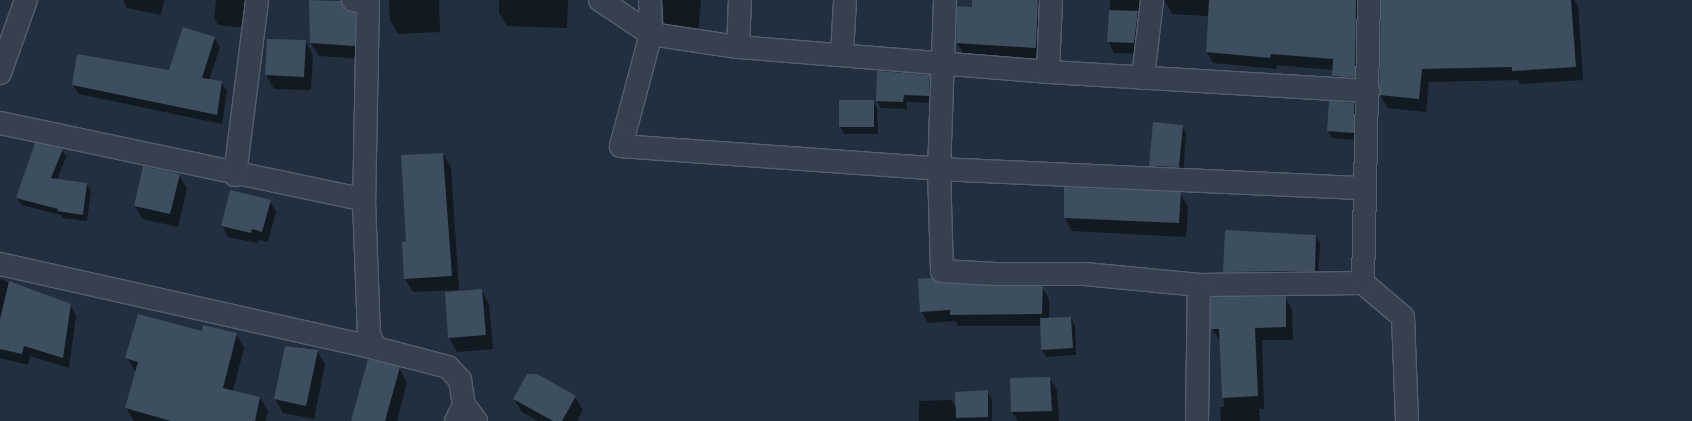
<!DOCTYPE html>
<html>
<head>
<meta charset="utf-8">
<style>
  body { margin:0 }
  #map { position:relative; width:1692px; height:421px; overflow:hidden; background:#212f3f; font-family:"Space Grotesk",sans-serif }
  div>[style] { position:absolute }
  .shadow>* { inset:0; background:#0007 }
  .building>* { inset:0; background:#3d4e5e }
  .roads { filter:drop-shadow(1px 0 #545f6d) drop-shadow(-1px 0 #545f6d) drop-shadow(0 1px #545f6d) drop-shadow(0 -1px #545f6d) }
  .minor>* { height:22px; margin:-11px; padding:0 11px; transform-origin:11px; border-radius:11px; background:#36414f }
  .tertiary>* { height:22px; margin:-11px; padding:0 11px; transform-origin:11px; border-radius:11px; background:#36414f }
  span { translate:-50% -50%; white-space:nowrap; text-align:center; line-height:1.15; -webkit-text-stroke:3.5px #1b2634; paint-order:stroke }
</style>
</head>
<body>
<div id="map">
  <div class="shadow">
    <div style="clip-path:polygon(123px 0,164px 0,161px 15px,127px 8px)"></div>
    <div style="clip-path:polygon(216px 0,251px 0,246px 28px,218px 25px,214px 18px)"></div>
    <div style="clip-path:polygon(310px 0,340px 1px,346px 11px,355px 14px,362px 28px,362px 59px,319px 56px,311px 43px)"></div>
    <div style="clip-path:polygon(389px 0,439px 0,440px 32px,398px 34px,390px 20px)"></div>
    <div style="clip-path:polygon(499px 0,568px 0,567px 28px,507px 26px,499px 13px)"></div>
    <div style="clip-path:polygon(662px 0,701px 0,698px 35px,670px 34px,664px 23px)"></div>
    <div style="clip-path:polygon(973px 0,1051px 0,1044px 61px,965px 56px,957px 43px,973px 8px)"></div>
    <div style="clip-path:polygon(1110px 0,1153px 0,1141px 54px,1114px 53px,1108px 41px)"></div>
    <div style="clip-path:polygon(1158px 0,1368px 0,1361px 89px,1339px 87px,1333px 76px,1333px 70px,1277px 65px,1276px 69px,1213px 63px,1207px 52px,1208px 16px,1172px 14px,1165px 1px)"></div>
    <div style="clip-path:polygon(1382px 0,1574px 0,1578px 6px,1583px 80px,1520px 84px,1518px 80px,1429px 82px,1426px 112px,1388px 108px,1380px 95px)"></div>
    <div style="clip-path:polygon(214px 38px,220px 47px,209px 80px,221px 82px,227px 91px,222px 124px,79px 94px,73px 85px,170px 71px)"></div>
    <div style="clip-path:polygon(268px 40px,305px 41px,313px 55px,311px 90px,274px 89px,266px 75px)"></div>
    <div style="clip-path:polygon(929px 76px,933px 83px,933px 103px,907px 102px,907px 109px,881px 108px,877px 101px)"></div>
    <div style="clip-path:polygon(873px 101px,877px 108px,878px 134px,844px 134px,840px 126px)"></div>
    <div style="clip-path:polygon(1354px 104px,1358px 111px,1357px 140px,1332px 138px,1328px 131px)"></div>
    <div style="clip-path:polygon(1182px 126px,1186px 133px,1183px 174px,1155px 173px,1150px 166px)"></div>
    <div style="clip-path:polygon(62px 150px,66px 157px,57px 180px,86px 184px,91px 191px,87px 221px,63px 218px,61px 215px,22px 205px,17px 198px)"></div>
    <div style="clip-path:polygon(443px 154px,451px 167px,459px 290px,413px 292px,405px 279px,407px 243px)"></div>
    <div style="clip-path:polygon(179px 175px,187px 189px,178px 227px,142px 219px,135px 206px)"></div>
    <div style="clip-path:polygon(1180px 193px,1188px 207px,1186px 237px,1072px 231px,1065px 218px)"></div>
    <div style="clip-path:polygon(270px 201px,276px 212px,268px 242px,258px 240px,257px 243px,228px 237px,222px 226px)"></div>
    <div style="clip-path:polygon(1316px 236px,1320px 243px,1318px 278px,1228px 279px,1224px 272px)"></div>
    <div style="clip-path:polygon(0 279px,70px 304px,76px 316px,69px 368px,30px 356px,28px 365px,0 358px)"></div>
    <div style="clip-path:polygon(941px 284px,1042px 287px,1049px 299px,1049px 319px,1071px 318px,1075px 326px,1076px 355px,1046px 357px,1042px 350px,1041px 326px,958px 326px,955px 321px,928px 323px,921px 311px)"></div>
    <div style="clip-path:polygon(482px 291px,489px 304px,493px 349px,457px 352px,449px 338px,446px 293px)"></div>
    <div style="clip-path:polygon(1285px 297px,1292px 310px,1293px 340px,1262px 340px,1264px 409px,1259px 409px,1260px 421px,1221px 421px,1220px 407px,1224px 407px,1220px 341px,1212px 329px)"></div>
    <div style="clip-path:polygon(202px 332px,236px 334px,244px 348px,233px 391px,260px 398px,268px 411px,265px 421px,134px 421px,126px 408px,136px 372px,127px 358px)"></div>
    <div style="clip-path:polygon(286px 347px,317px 351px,325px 364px,314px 419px,283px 413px,275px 399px)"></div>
    <div style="clip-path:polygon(399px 368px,407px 382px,397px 421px,353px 421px)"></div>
    <div style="clip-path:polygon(1050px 378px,1057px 391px,1059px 421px,1018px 421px,1012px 412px)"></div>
    <div style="clip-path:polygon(987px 391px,992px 399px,992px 421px,919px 421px,919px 401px,951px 400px,957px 409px)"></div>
    <div style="clip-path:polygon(575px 397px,583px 410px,577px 421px,538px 421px,522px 412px,514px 399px)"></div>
  </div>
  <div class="building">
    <div style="clip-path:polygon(309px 0,341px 1px,345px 10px,355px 13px,355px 46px,310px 43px)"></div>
    <div style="clip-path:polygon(972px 0,1038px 0,1036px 48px,956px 43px,957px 6px,972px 7px)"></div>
    <div style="clip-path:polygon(1209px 0,1356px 0,1355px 78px,1332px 76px,1333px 59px,1271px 54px,1270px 58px,1206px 52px)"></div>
    <div style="clip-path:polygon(1381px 0,1571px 0,1576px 67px,1512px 71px,1512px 67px,1422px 69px,1419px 99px,1379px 95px)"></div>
    <div style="clip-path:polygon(1109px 10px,1138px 11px,1134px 43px,1107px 42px)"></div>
    <div style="clip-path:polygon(183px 27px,215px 37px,202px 78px,222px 81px,217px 115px,72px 85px,77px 54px,169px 70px)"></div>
    <div style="clip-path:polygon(267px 39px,306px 40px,304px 77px,265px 75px)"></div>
    <div style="clip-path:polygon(877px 71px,930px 75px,929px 96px,904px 95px,903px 102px,876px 101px)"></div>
    <div style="clip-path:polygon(839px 100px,874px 100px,874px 127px,839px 127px)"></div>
    <div style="clip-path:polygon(1329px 101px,1354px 103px,1354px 133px,1327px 131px)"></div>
    <div style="clip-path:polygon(1153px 122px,1183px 125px,1179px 167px,1149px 166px)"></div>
    <div style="clip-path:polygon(35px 143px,63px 149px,51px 178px,87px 183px,83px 215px,57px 211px,58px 209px,16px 198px)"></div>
    <div style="clip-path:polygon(443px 153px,452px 276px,404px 279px,402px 242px,406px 242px,401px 155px)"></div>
    <div style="clip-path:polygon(143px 166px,180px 174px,170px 214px,134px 206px)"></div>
    <div style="clip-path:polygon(1064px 187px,1181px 192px,1179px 223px,1064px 218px)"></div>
    <div style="clip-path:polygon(230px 190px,271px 200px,262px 232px,252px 229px,251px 233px,221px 226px)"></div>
    <div style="clip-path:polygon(1225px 230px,1316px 235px,1315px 271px,1223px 272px)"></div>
    <div style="clip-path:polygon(932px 278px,941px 283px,1043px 286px,1042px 314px,950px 315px,950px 310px,920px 312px,918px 279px)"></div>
    <div style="clip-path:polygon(9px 281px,71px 304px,63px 358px,24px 346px,22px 354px,0 349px,0 319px)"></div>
    <div style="clip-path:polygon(482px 289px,486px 335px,448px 338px,445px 292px)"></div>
    <div style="clip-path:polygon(1286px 296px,1286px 327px,1255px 328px,1258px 396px,1222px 398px,1219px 329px,1211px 329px,1211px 297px)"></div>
    <div style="clip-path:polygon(138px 314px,202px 331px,203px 325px,237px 333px,223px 388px,260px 397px,255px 421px,171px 421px,125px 408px,138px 362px,125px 358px)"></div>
    <div style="clip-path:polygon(1071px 317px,1073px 348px,1041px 350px,1040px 318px)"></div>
    <div style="clip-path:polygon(285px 346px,318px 350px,306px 406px,274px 399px)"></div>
    <div style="clip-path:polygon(368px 359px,400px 367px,385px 421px,351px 421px)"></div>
    <div style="clip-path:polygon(527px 374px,537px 374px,576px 396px,562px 421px,553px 421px,513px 399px)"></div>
    <div style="clip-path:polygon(1050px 377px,1052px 411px,1011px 412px,1010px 378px)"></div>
    <div style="clip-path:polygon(988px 390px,988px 417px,956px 418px,955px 392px)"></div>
  </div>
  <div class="roads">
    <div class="minor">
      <div style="left:353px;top:0;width:15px;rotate:11deg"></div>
      <div style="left:600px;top:0;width:61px;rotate:33.7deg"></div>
      <div style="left:651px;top:34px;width:88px;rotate:8.5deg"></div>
      <div style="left:738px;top:47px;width:311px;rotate:4.6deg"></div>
      <div style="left:1048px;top:72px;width:321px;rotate:3.4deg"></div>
      <div style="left:650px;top:0;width:34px;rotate:88deg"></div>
      <div style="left:651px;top:34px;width:116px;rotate:105deg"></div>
      <div style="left:621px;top:146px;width:319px;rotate:4.1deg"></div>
      <div style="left:939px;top:169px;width:426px;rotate:2.6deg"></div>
      <div style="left:945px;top:0;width:169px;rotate:92deg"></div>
      <div style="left:939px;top:169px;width:102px;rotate:88.3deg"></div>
      <div style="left:942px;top:271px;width:54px;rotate:3.2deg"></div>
      <div style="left:996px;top:274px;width:89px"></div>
      <div style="left:1085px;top:274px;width:115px;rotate:5.5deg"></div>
      <div style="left:1199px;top:285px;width:164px;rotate:-0.7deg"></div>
      <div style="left:1363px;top:283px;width:52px;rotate:40.4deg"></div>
      <div style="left:1403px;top:317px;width:104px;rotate:87.8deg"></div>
      <div style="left:738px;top:47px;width:47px;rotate:-87.6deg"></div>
      <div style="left:842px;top:54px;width:54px;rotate:-86.8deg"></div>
      <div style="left:1048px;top:72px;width:72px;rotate:-87.6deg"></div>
      <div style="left:0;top:73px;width:77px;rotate:-70.4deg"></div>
      <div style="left:1143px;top:78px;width:79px;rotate:-83.4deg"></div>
      <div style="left:0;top:123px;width:372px;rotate:11.9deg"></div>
      <div style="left:235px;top:175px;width:176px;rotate:-82.8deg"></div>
      <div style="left:0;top:264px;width:384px;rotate:12.6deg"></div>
      <div style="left:1363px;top:283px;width:283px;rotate:-88.8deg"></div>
      <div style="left:456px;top:421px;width:18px;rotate:-63deg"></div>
      <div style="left:1197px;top:421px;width:136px;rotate:-89.2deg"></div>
    </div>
    <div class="tertiary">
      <div style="left:368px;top:0;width:200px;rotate:91.1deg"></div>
      <div style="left:364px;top:200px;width:134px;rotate:87.9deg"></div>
      <div style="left:369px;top:334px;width:15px;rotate:67deg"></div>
      <div style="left:375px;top:348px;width:75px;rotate:14.6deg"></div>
      <div style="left:448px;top:367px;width:18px;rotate:47deg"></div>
      <div style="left:460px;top:380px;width:25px;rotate:81deg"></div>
      <div style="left:464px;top:405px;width:20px;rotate:53deg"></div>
    </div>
  </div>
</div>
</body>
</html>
